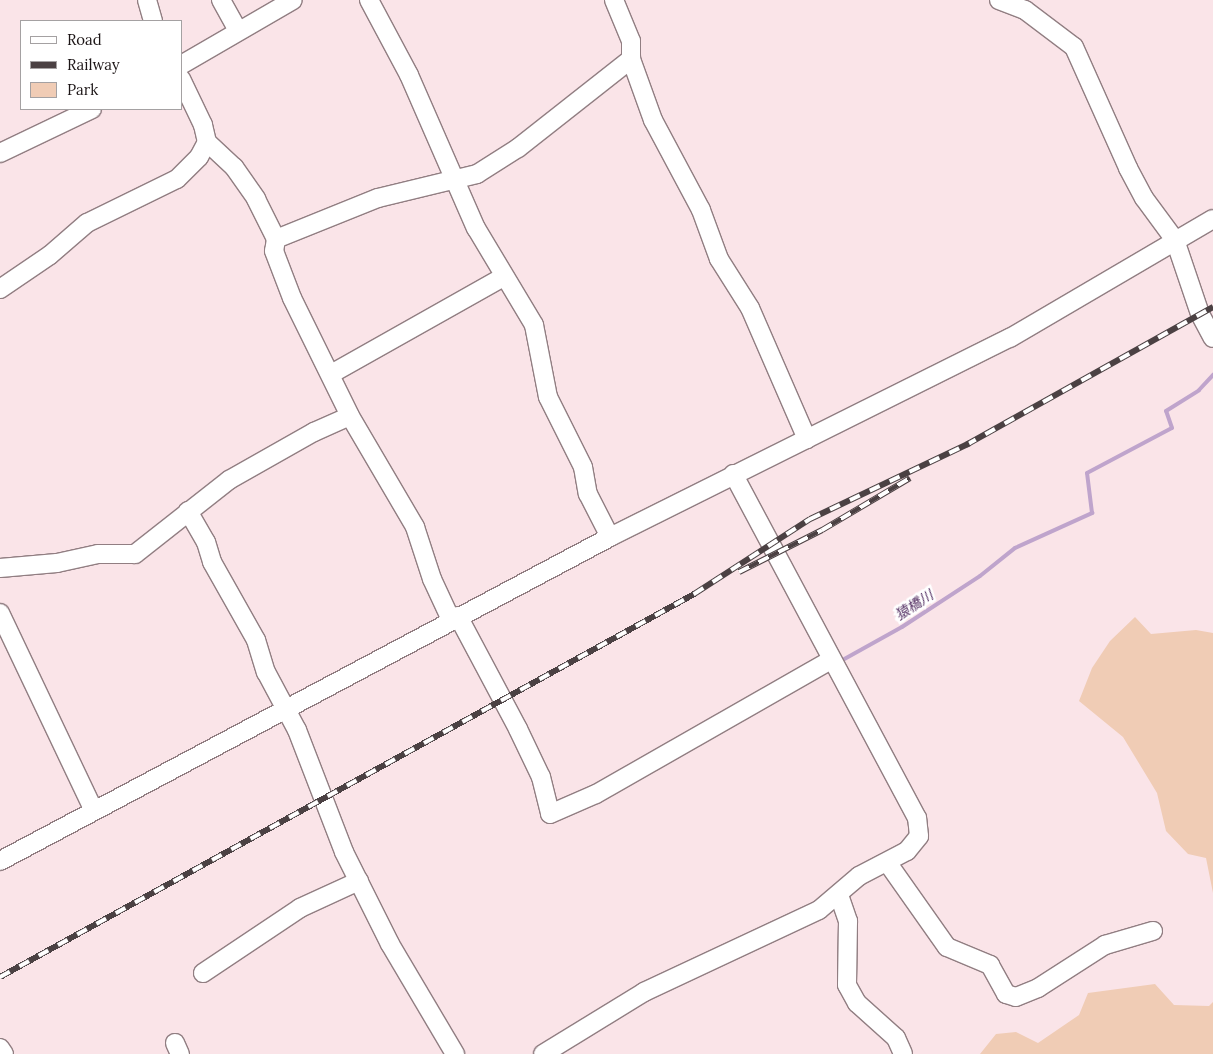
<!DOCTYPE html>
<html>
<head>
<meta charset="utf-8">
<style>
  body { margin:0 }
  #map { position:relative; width:1213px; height:1054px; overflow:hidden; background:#fae4e8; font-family:Lora,"Noto Sans JP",serif }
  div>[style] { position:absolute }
  .green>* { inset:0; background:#f0ccb5 }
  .stream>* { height:4px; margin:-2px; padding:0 2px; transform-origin:2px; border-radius:2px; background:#bfa4cc }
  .roads { filter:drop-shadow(1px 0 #917e82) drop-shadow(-1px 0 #917e82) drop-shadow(0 1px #917e82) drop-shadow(0 -1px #917e82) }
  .minor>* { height:18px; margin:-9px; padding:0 9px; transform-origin:9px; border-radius:9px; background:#fff }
  .rail>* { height:5.5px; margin-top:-2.75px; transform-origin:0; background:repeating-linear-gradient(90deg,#fff 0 11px,#4b4143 0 22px); box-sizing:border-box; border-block:1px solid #4b4143 }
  span { translate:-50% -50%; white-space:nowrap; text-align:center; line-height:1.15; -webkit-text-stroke:5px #fff; paint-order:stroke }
  .water-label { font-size:14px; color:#553164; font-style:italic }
  .legend { position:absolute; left:20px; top:20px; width:162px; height:90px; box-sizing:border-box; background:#fff; border:1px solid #a4a1a2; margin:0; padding:6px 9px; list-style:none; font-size:15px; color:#1c1516 }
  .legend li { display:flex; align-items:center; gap:10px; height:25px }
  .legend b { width:25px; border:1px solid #a4a1a2 }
</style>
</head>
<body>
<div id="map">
  <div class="green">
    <div style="clip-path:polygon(1135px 617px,1151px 634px,1196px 630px,1213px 633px,1213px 893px,1206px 858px,1188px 854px,1166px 831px,1157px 793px,1123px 737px,1079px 701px,1092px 668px,1110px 641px)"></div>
    <div style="clip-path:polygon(1155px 984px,1174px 1005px,1209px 1006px,1213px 1002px,1213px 1054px,980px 1054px,996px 1034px,1016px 1032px,1038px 1043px,1079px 1015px,1088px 993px)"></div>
  </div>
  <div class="stream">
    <div style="left:839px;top:662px;width:72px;rotate:-29.1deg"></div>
    <div style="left:902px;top:627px;width:93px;rotate:-33.2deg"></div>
    <div style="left:980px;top:576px;width:45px;rotate:-38.7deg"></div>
    <div style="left:1015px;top:548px;width:85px;rotate:-24.4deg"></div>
    <div style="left:1092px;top:513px;width:40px;rotate:-97.1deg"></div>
    <div style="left:1087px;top:473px;width:96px;rotate:-27.9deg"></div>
    <div style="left:1172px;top:428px;width:18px;rotate:-109deg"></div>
    <div style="left:1166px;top:411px;width:39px;rotate:-32deg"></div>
    <div style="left:1199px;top:390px;width:21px;rotate:-47deg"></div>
  </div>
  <div class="roads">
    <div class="minor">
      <div style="left:147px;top:0;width:22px;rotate:74deg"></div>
      <div style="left:221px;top:0;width:35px;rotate:61deg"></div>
      <div style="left:369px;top:0;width:85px;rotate:61.9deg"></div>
      <div style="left:409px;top:75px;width:167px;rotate:66.4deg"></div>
      <div style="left:476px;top:228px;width:113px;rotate:59.1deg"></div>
      <div style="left:534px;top:325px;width:73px;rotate:79deg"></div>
      <div style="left:548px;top:397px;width:78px;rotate:63.4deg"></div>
      <div style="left:583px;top:467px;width:27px;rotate:80deg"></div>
      <div style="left:588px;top:494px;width:48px;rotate:62.9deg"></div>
      <div style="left:614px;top:0;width:44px;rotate:67.5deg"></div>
      <div style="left:631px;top:41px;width:18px;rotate:90deg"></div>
      <div style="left:631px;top:59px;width:65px;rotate:70.2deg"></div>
      <div style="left:653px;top:120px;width:102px;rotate:61.9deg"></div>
      <div style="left:701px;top:210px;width:52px;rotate:69.8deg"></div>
      <div style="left:719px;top:259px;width:58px;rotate:57.7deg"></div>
      <div style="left:750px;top:308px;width:143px;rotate:66.5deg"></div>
      <div style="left:999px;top:0;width:28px;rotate:21deg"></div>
      <div style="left:1025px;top:10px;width:61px;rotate:37.1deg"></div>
      <div style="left:1074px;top:47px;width:133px;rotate:65.9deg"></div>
      <div style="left:1128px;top:168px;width:34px;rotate:62deg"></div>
      <div style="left:1144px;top:198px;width:52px;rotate:53.6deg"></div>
      <div style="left:1175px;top:240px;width:78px;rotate:71.3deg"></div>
      <div style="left:1200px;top:314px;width:27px;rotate:62deg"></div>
      <div style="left:181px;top:65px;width:129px;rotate:-30.1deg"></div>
      <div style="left:181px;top:79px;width:51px;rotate:64.4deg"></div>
      <div style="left:203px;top:125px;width:17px;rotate:77deg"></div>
      <div style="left:207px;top:142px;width:37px;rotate:43deg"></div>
      <div style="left:234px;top:167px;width:39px;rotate:55deg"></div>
      <div style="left:256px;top:199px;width:45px;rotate:63.4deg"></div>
      <div style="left:276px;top:239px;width:12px;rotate:99deg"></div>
      <div style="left:274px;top:251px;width:50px;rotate:69deg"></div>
      <div style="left:292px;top:298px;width:131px;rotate:63.8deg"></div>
      <div style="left:350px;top:416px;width:129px;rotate:59.6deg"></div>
      <div style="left:415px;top:527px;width:55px;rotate:71.9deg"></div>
      <div style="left:432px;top:579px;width:45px;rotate:65.1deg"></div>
      <div style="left:0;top:153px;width:102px;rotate:-25.6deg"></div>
      <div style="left:276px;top:239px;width:110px;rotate:-21.9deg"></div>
      <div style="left:378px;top:198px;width:102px;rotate:-13.6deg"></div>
      <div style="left:477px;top:174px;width:49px;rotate:-32.4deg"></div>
      <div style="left:518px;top:148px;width:144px;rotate:-38.2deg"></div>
      <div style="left:0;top:289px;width:60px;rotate:-34.2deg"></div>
      <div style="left:50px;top:255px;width:49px;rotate:-40.9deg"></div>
      <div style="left:87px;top:223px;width:100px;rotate:-26.1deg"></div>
      <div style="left:177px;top:179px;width:31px;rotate:-45deg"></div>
      <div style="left:199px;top:157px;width:17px;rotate:-62deg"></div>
      <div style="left:331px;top:374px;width:197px;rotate:-29.4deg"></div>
      <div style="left:188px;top:511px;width:36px;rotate:60deg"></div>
      <div style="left:206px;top:542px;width:21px;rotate:73deg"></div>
      <div style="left:212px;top:562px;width:90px;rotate:60.6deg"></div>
      <div style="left:256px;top:640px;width:34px;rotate:73deg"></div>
      <div style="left:266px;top:672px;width:66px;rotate:61.9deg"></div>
      <div style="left:297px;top:730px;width:131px;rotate:68.9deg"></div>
      <div style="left:344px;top:852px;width:103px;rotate:63.4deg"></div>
      <div style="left:390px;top:944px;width:128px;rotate:59.4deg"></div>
      <div style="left:0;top:568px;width:57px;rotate:-5deg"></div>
      <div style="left:57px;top:563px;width:42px;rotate:-12.4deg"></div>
      <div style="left:98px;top:554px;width:37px"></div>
      <div style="left:135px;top:554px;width:120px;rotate:-38.2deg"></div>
      <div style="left:229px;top:480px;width:98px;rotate:-29.5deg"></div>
      <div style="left:314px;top:432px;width:39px;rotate:-24deg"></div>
      <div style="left:0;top:613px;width:217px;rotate:64.6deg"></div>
      <div style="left:458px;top:616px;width:128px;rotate:62deg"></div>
      <div style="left:518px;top:729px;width:53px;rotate:64.4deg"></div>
      <div style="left:541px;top:777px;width:38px;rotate:76deg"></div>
      <div style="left:550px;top:814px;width:50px;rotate:-23.5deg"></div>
      <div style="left:596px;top:794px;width:271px;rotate:-29.7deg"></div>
      <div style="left:0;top:861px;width:691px;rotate:-27.97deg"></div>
      <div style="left:610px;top:537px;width:447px;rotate:-26.5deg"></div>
      <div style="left:1010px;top:338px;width:235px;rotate:-30.4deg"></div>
      <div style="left:887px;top:862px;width:104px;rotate:54.8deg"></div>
      <div style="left:947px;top:947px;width:47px;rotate:22.7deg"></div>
      <div style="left:990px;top:965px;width:33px;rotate:61deg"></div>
      <div style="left:1006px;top:994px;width:10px;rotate:17deg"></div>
      <div style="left:1016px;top:997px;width:24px;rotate:-22deg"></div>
      <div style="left:1038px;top:988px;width:80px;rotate:-32.7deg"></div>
      <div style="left:1105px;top:945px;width:50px;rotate:-16.3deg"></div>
      <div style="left:839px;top:895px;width:28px;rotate:71deg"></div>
      <div style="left:848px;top:921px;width:64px;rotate:90.9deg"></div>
      <div style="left:847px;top:985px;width:21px;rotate:61deg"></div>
      <div style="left:857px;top:1003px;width:52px;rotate:41.9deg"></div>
      <div style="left:896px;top:1038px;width:17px;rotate:66deg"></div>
      <div style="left:203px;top:973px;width:117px;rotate:-33.8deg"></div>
      <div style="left:300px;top:908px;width:65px;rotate:-24.6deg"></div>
      <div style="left:175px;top:1043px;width:12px;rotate:66deg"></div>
      <div style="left:0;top:1048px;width:7px;rotate:56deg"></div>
      <div style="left:543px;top:1054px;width:119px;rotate:-31.5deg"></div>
      <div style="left:644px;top:992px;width:193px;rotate:-25.1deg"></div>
      <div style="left:819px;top:910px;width:52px;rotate:-40.4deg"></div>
      <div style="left:859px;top:876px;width:54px;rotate:-27.5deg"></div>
      <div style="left:907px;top:851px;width:19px;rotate:-51deg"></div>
      <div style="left:919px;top:836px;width:18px;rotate:-96deg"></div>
      <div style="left:917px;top:818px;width:390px;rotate:-118.1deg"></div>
    </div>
  </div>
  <div class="rail">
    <div style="left:966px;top:445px;width:283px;rotate:-29.2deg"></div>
    <div style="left:739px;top:572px;width:93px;rotate:-26.8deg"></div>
    <div style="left:822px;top:530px;width:102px;rotate:-30.6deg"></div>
    <div style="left:0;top:977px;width:793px;rotate:-28.89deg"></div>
    <div style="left:694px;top:594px;width:138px;rotate:-32.9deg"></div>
    <div style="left:810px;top:519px;width:177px;rotate:-25.4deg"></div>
  </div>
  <div class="water-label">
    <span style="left:914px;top:605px;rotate:-33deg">猿橋川</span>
  </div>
  <ul class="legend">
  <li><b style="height:6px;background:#fff"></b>Road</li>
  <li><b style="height:6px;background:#4b4143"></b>Railway</li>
  <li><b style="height:14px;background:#f0ccb5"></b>Park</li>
  </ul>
</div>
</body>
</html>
